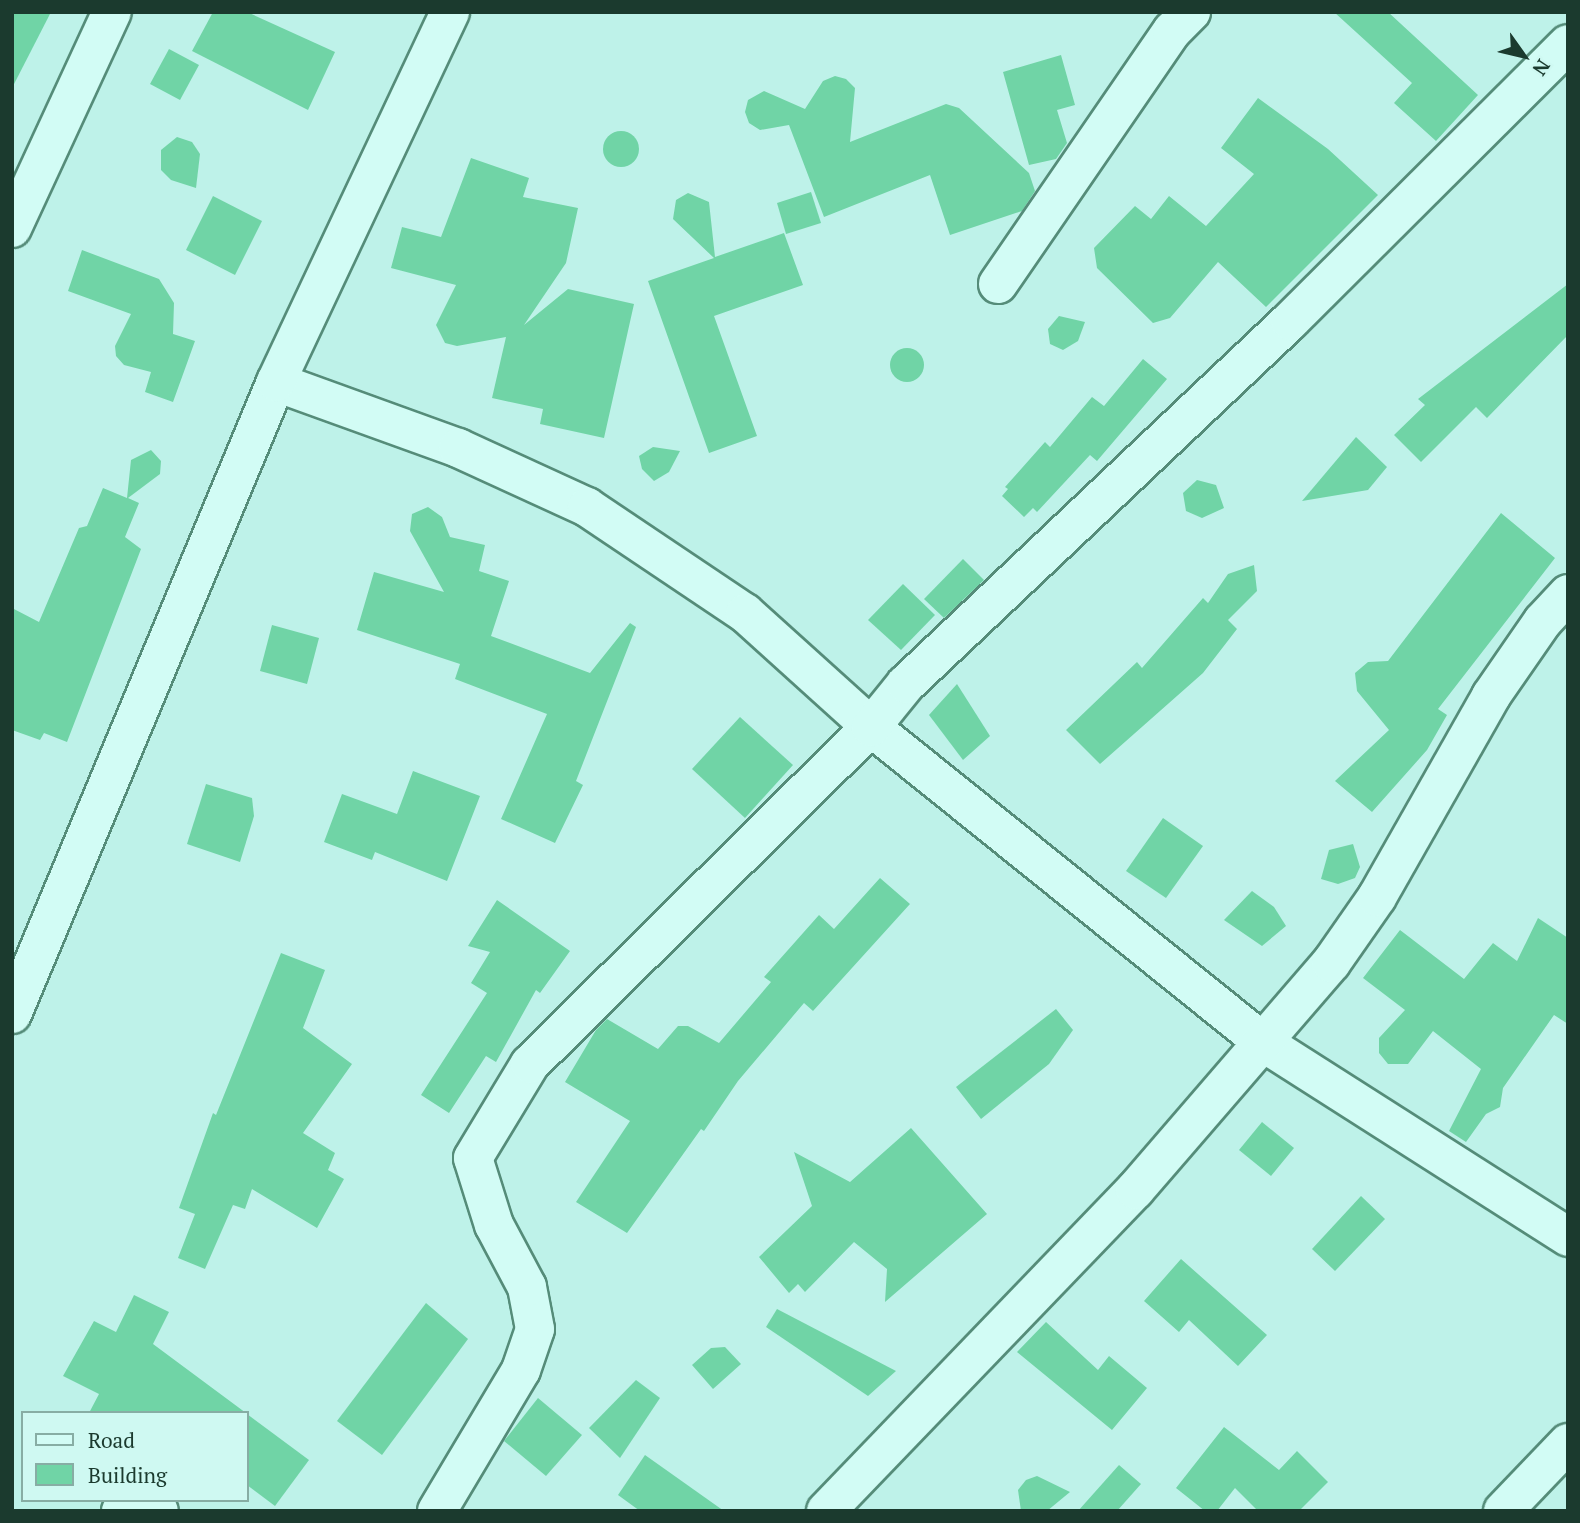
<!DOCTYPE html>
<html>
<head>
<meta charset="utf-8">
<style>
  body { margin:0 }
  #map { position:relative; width:1580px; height:1523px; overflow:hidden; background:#bef2e9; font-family:"PT Serif",serif }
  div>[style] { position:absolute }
  .building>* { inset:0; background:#70d4a6 }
  .round { border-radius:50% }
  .roads { filter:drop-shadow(2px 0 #558c79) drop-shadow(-2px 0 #558c79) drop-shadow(0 2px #558c79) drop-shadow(0 -2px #558c79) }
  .street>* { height:38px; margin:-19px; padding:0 19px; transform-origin:19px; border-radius:19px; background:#d2fcf5 }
  .secondary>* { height:38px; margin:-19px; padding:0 19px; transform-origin:19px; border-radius:19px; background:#d2fcf5 }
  span { translate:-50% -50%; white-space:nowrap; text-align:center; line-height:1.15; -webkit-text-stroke:7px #cff9f2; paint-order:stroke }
  .frame { position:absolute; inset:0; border:14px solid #1b3a2e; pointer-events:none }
  .legend { position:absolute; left:21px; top:1411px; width:228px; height:91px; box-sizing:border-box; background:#cff9f2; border:2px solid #87ada4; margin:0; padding:9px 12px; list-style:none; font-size:21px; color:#1b3a2e }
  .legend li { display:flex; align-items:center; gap:14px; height:35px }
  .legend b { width:35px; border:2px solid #87ada4 }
  .north { position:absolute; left:1489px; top:21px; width:70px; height:70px; -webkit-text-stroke:5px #cff9f2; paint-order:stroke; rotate:124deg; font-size:19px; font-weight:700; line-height:28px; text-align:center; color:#1b3a2e }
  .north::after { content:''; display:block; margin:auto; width:24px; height:32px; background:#1b3a2e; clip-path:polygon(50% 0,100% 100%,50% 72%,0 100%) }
</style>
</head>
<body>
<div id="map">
  <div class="building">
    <div style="clip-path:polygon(12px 12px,51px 12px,12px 88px)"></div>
    <div style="clip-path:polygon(213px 12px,247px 12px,335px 52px,308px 110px,192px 51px)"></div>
    <div style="clip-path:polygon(1334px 12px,1388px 12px,1478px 95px,1436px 141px,1394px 103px,1412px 83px)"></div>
    <div style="clip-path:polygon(169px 49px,199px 65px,180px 100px,150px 84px)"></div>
    <div style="clip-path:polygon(1061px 55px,1075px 105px,1057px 110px,1067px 143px,1056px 159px,1029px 165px,1003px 72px)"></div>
    <div style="clip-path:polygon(835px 76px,846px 79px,855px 88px,850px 142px,946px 104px,959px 108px,1029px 173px,1035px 191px,1022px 211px,950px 235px,930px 175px,824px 217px,789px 125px,760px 130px,749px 123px,745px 112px,748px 100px,764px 91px,805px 109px,823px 81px)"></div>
    <div style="clip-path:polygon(1258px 98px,1328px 149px,1378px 195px,1266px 307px,1218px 262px,1170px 318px,1153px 323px,1097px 268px,1094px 248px,1135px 206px,1151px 219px,1169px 196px,1206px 226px,1254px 174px,1221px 148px)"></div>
    <div class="round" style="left:603px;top:131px;width:36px;height:36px"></div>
    <div style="clip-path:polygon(177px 137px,192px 142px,200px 154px,196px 188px,171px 180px,161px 170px,161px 150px)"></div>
    <div style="clip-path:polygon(471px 158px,529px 178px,523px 197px,578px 208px,566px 263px,524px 325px,568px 289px,634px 304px,604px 438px,540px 424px,543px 409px,492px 398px,506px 337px,457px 346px,445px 343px,436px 325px,456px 285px,391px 268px,402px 227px,441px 237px)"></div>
    <div style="clip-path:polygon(811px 192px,821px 223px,786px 234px,777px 203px)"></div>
    <div style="clip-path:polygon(688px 193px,709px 202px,715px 257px,784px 233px,803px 285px,714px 316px,757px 436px,709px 453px,648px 281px,714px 258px,673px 219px,676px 200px)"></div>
    <div style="clip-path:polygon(213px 196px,262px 221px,235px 275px,186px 250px)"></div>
    <div style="clip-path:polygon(82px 250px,159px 279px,174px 303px,173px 334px,195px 341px,173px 402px,145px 392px,151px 372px,124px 365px,116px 356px,115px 346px,131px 314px,68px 291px)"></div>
    <div style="clip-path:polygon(1568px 284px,1568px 335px,1487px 418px,1476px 407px,1421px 462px,1394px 435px,1425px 405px,1418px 399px)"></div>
    <div style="clip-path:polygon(1059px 316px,1085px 322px,1078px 341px,1063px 350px,1050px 344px,1048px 329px)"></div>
    <div class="round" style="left:890px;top:348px;width:34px;height:34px"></div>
    <div style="clip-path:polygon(1143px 359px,1167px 379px,1097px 461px,1090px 455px,1037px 512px,1033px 508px,1024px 517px,1002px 496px,1008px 489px,1005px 487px,1045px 442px,1050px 447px,1092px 397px,1104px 406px)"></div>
    <div style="clip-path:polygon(1356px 437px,1387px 467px,1368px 490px,1302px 501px)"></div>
    <div style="clip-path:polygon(653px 447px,680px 451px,669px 472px,654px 481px,642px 469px,639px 456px)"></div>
    <div style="clip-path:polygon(151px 450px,161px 461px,160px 474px,128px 498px,139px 503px,125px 537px,141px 549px,67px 742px,44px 733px,40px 740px,12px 730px,12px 608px,39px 622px,79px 528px,87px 526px,103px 488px,127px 498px,131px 460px)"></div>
    <div style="clip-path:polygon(1197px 480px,1216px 485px,1224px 508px,1202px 518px,1186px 511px,1183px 493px)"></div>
    <div style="clip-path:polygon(428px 507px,442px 517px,450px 537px,485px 545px,479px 571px,509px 581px,491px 636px,590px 673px,630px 623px,636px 627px,576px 781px,583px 785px,555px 843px,501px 819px,547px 714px,455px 679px,460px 664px,357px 630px,374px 572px,444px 592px,410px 531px,412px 514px)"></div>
    <div style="clip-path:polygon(1501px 513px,1555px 558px,1438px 709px,1447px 715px,1427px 750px,1372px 812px,1335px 781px,1389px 730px,1357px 691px,1355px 673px,1368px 662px,1388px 661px)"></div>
    <div style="clip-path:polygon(963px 559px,984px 580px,944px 618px,924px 599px)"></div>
    <div style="clip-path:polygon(1254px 565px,1257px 591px,1228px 620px,1237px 629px,1203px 673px,1100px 764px,1066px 730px,1137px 662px,1142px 668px,1203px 598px,1208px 603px,1228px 574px)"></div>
    <div style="clip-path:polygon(903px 584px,935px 615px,901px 650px,868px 620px)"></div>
    <div style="clip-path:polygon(272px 625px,319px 638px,307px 684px,260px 671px)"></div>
    <div style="clip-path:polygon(957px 684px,990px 736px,963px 760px,929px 715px)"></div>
    <div style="clip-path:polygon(740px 717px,793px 765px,745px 818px,692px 769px)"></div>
    <div style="clip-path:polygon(413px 771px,480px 796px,447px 881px,375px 852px,372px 860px,324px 842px,342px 794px,397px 814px)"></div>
    <div style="clip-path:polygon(206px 784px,252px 798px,254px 816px,240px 862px,187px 844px)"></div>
    <div style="clip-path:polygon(1163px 818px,1203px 846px,1166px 898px,1126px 871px)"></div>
    <div style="clip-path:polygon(1353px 844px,1360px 867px,1355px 878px,1338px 884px,1321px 879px,1329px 850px)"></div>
    <div style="clip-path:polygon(880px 878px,910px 904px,813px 1011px,804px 1003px,738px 1081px,704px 1131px,701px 1129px,627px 1233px,576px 1202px,630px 1121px,565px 1082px,596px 1030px,607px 1019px,658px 1049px,678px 1026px,688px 1026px,719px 1043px,771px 982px,764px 977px,819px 915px,834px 929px)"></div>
    <div style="clip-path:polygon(1252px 891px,1274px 907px,1286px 926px,1262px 946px,1224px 920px)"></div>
    <div style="clip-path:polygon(497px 900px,570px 951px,540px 993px,536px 990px,496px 1062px,486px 1056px,449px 1113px,421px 1095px,487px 993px,471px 983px,490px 952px,468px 946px)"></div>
    <div style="clip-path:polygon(1538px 918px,1568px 938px,1568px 1024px,1554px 1015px,1503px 1088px,1500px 1107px,1486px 1114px,1466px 1142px,1449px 1131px,1481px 1069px,1433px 1031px,1408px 1064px,1388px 1064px,1379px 1053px,1379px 1038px,1405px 1010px,1363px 978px,1400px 930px,1464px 979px,1493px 943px,1517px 961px)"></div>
    <div style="clip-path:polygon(281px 953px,325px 970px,303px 1028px,352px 1064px,303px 1133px,335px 1153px,328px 1170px,344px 1179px,317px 1228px,252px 1189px,245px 1209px,233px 1205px,205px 1269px,178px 1258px,195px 1214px,179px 1208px,213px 1113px,216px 1115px)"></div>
    <div style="clip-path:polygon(1056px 1009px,1073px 1030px,1049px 1064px,981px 1119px,956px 1087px)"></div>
    <div style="clip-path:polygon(1262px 1122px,1294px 1148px,1271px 1176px,1239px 1150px)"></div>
    <div style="clip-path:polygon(911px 1128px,987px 1214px,885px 1302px,887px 1269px,854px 1242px,805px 1292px,798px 1284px,789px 1293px,759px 1257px,812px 1206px,794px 1152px,850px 1182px)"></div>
    <div style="clip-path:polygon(1361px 1196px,1385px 1219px,1335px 1271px,1312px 1249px)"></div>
    <div style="clip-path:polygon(1181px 1259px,1267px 1335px,1238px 1366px,1189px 1320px,1179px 1332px,1144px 1301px)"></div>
    <div style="clip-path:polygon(134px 1295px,169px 1312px,153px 1344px,246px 1413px,89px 1413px,99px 1394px,63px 1376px,94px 1321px,116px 1332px)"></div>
    <div style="clip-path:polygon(426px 1303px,468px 1339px,382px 1455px,337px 1421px)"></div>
    <div style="clip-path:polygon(777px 1309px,896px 1371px,868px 1396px,766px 1327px)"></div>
    <div style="clip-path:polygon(1046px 1322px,1098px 1370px,1109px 1356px,1147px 1388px,1112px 1430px,1017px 1352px)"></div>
    <div style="clip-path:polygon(725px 1347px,741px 1364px,713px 1389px,692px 1365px,711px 1348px)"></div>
    <div style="clip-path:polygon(636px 1380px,660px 1398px,620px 1458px,589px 1428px)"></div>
    <div style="clip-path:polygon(538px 1398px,582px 1435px,546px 1476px,504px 1441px)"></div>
    <div style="clip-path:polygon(247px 1414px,309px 1460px,275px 1506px,247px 1485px)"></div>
    <div style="clip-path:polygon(1224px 1427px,1279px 1470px,1297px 1451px,1328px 1482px,1299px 1511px,1258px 1511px,1235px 1488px,1217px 1511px,1205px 1511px,1176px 1488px)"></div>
    <div style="clip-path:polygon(645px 1455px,724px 1511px,640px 1511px,618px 1495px)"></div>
    <div style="clip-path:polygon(1119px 1465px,1141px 1484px,1117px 1511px,1078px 1511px)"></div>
    <div style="clip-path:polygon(1037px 1476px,1070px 1492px,1047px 1511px,1021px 1511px,1018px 1490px,1026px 1480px)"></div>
  </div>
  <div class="roads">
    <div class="street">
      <div style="left:12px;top:228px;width:238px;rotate:-65.2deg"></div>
      <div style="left:998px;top:284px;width:307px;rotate:-55.5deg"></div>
      <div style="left:1172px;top:31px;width:27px;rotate:-45deg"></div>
      <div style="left:276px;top:382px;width:194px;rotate:19.9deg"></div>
      <div style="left:458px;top:448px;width:142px;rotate:24.6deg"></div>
      <div style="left:587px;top:507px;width:190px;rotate:33.9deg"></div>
      <div style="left:745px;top:613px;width:170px;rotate:42.1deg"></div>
      <div style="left:871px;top:727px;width:504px;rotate:38.8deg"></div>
      <div style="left:1264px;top:1043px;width:361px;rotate:32.5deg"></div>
      <div style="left:12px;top:1014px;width:685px;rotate:-67.33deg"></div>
      <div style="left:276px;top:382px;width:409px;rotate:-64.8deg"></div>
      <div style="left:121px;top:1511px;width:12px;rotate:-20deg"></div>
      <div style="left:132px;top:1507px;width:27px;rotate:8deg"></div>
      <div style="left:437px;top:1511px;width:164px;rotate:-59.2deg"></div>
      <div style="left:521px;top:1370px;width:43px;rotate:-71.1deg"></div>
      <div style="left:535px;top:1329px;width:43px;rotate:-100.8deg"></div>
      <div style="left:527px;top:1287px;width:70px;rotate:-118deg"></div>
      <div style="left:494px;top:1225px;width:70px;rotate:-107.4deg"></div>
      <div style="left:473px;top:1158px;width:110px;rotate:-58.8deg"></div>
      <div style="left:530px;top:1064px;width:479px;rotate:-44.7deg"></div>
      <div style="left:871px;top:727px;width:55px;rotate:-50.9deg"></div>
      <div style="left:906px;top:684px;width:528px;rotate:-43.39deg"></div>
      <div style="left:1290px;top:321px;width:392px;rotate:-44.9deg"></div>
      <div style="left:826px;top:1511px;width:446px;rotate:-46.1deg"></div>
      <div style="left:1135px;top:1190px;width:300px;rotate:-49.2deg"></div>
      <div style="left:1331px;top:963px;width:80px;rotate:-55.1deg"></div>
      <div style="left:1377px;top:897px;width:231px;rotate:-60.4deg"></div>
      <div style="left:1491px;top:696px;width:91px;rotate:-55.3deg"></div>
      <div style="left:1543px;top:621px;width:37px;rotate:-47deg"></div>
    </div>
    <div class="secondary">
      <div style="left:1503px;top:1511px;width:94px;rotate:-46.3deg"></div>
    </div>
  </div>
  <div class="frame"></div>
  <ul class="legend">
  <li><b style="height:9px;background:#d2fcf5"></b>Road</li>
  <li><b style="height:19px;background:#70d4a6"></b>Building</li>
  </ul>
  <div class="north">N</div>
</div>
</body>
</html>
